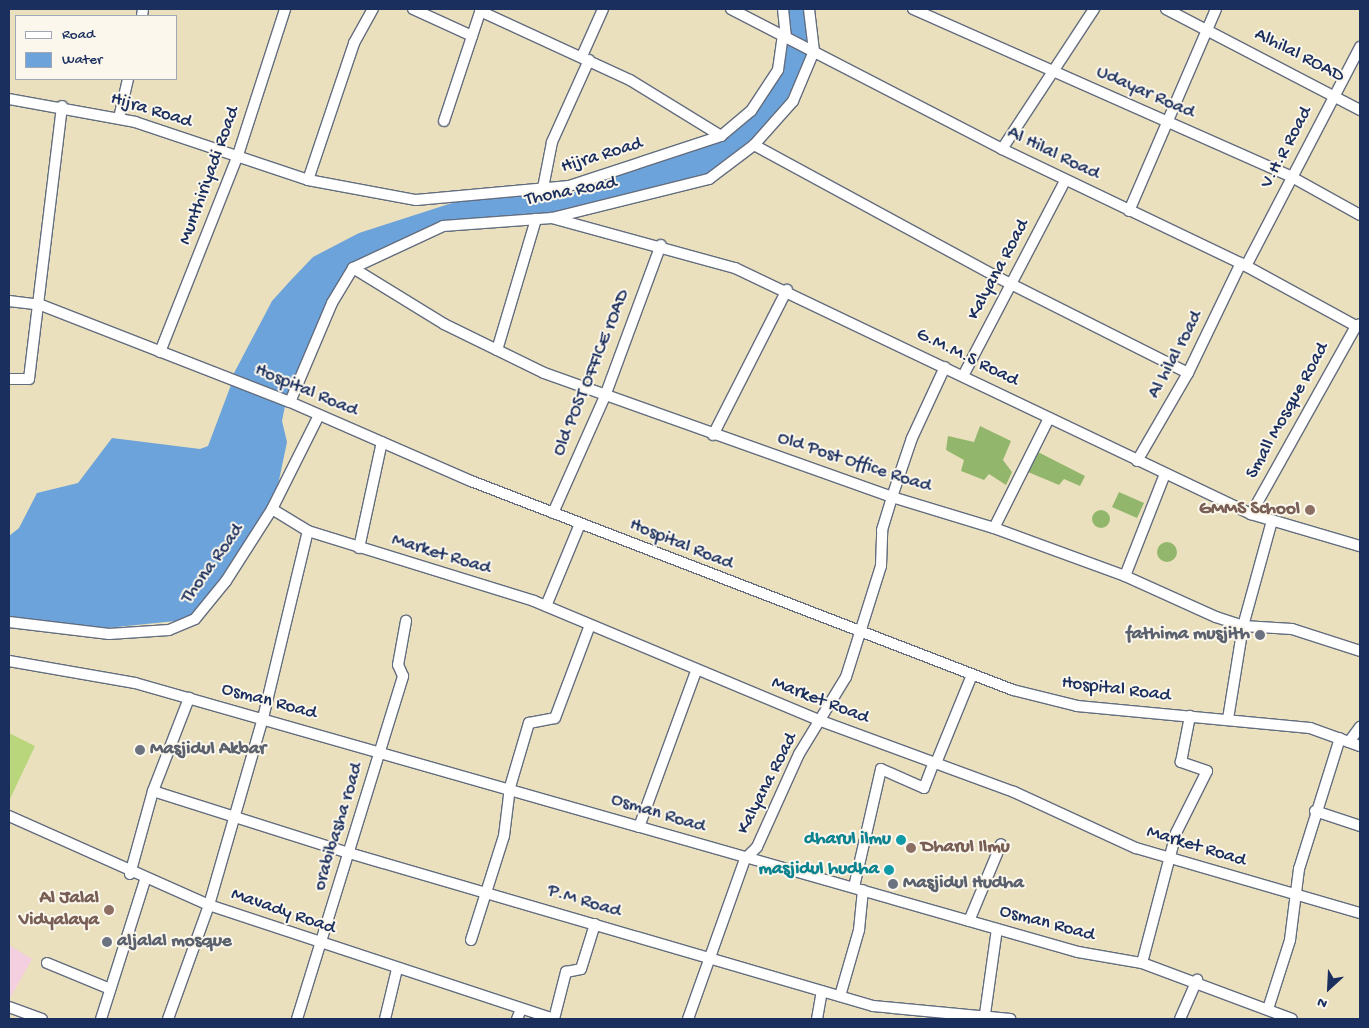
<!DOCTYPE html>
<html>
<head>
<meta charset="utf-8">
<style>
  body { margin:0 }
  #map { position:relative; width:1369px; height:1028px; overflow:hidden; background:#eae0bd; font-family:"Gochi Hand",sans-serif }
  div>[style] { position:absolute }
  .built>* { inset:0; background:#f3cfdf }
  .green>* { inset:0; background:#b9d67c }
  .forest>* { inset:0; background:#92b76c }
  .round { border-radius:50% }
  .water>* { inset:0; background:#6ca3da }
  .roads { filter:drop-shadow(1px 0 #636d7f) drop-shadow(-1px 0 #636d7f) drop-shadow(0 1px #636d7f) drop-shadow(0 -1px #636d7f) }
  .minor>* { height:10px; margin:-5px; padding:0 5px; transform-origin:5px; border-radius:5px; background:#fff }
  .dots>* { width:14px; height:14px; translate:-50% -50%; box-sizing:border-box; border:2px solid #fbf7ec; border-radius:50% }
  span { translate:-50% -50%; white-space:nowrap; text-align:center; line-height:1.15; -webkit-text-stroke:4px #fbf7ec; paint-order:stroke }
  .street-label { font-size:19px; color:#1b2f5e }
  .education-label { font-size:19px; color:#785e54; font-weight:700 }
  .right { translate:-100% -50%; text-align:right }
  .left { translate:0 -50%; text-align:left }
  .worship-label { font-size:19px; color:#5b616d; font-weight:700 }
  .culture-label { font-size:19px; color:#0d838f; font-weight:700 }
  .frame { position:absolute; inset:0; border:10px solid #1b2f5e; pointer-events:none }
  .legend { position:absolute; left:15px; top:15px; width:162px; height:65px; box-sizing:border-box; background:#fbf7ec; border:1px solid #a1a7b3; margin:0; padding:6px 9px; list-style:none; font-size:15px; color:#1b2f5e }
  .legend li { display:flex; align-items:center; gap:10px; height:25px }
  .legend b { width:25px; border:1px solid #a1a7b3 }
  .north { position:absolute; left:1304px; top:963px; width:50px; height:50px; -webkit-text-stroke:4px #fbf7ec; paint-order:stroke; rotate:205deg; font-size:14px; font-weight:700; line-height:20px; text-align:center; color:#1b2f5e }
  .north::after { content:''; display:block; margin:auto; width:18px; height:22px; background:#1b2f5e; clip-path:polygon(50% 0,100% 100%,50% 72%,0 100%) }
</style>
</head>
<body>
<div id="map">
  <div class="built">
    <div style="clip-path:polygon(9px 934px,9px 945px,32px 959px,9px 1000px)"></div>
  </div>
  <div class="green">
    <div style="clip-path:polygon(9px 733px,35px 746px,9px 801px)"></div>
  </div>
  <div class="forest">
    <div style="clip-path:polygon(980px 426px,1011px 441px,1003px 460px,1012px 472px,1006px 485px,989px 474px,984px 480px,961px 471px,964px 460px,946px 450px,948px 436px,974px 442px)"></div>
    <div style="clip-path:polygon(1038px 452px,1085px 476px,1080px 486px,1064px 479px,1059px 485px,1028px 472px)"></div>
    <div style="clip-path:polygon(1119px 492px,1144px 503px,1137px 518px,1112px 507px)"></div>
    <div class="round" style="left:1092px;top:510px;width:18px;height:18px"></div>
    <div class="round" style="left:1157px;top:542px;width:20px;height:20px"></div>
  </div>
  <div class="water">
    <div style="clip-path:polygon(783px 9px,809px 9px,812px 56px,795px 97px,754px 145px,713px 176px,583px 205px,552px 218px,457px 221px,353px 268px,288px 395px,233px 375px,272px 301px,291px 280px,313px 257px,359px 233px,452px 203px,543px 188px,569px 195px,603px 175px,709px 145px,751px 111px,785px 59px)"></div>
    <div style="clip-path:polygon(231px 385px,285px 406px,282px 421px,287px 442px,278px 485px,262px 519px,226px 581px,195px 619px,107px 628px,9px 621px,9px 536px,19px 528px,37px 493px,78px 483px,112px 438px,200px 449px,208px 446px)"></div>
  </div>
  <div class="roads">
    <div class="minor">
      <div style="left:413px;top:9px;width:65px;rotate:24.6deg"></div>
      <div style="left:731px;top:9px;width:305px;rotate:27.3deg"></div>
      <div style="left:1002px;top:149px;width:271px;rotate:25.6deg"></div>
      <div style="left:1246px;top:266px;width:125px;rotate:28.6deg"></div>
      <div style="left:1356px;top:326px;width:4px;rotate:-27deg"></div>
      <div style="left:783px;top:9px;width:27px;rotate:84deg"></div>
      <div style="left:913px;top:9px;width:412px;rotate:23.9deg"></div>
      <div style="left:1290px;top:176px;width:80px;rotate:29.1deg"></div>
      <div style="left:1166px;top:9px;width:219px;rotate:27.5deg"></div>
      <div style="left:480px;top:11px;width:165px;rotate:24.7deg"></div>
      <div style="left:630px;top:80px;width:107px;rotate:31.6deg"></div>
      <div style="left:142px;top:16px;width:7px;rotate:-82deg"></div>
      <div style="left:582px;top:56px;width:51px;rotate:-65.9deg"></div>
      <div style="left:9px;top:99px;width:128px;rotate:10.3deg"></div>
      <div style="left:135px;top:122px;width:182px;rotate:18.5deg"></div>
      <div style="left:308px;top:180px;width:110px;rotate:10.5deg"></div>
      <div style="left:416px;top:200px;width:154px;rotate:-5.2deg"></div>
      <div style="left:569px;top:186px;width:160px;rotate:-18.2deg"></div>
      <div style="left:721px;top:136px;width:39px;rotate:-40deg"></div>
      <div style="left:751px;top:111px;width:49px;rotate:-56.6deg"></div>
      <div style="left:778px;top:70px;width:35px;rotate:-82deg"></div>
      <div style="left:119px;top:118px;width:40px;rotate:-77deg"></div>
      <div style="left:444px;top:121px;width:118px;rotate:-71.7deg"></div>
      <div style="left:754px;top:145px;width:274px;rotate:28.5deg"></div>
      <div style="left:995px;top:276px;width:216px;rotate:26.7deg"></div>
      <div style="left:1002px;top:149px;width:168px;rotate:-56.7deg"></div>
      <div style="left:308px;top:180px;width:145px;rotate:-71.4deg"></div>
      <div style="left:354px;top:43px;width:39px;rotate:-61deg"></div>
      <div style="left:543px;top:188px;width:47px;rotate:-78.9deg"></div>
      <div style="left:552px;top:142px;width:90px;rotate:-65.7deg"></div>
      <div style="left:1129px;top:211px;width:220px;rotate:-66.7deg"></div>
      <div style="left:552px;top:218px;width:190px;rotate:15.3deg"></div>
      <div style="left:735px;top:268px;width:572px;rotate:25.49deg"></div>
      <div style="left:1251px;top:514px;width:114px;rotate:16.4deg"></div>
      <div style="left:1246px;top:266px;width:247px;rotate:-62.5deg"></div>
      <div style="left:353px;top:268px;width:107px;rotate:31.6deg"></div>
      <div style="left:444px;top:324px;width:111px;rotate:26.1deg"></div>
      <div style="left:544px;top:373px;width:369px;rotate:19.6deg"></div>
      <div style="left:892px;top:497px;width:107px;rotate:16.9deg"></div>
      <div style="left:994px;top:528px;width:140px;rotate:20.1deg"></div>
      <div style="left:1125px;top:576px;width:100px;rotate:24.3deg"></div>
      <div style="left:1216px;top:617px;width:28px;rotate:18deg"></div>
      <div style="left:1243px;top:626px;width:49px;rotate:3.5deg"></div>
      <div style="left:1292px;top:629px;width:71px;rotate:17.9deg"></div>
      <div style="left:9px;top:301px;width:32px;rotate:7deg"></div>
      <div style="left:41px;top:305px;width:267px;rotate:21.3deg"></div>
      <div style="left:290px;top:402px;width:197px;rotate:23.6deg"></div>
      <div style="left:471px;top:481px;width:581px;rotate:21.09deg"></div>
      <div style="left:1013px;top:690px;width:66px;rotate:14deg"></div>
      <div style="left:1077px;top:706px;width:234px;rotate:5.4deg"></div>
      <div style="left:1310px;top:728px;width:53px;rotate:19.8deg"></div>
      <div style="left:497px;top:350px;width:137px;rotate:-73.4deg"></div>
      <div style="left:160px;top:352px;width:209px;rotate:-68.4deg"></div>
      <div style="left:237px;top:158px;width:157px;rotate:-72.1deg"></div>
      <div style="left:963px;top:376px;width:220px;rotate:-62.4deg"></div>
      <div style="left:9px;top:379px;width:20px"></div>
      <div style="left:29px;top:379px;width:275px;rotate:-83.1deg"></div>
      <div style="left:290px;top:402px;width:108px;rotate:-67deg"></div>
      <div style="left:332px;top:303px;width:41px;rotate:-59deg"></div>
      <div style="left:353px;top:268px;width:99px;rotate:-25deg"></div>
      <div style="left:443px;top:226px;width:109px;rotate:-4.2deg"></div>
      <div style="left:552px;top:218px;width:162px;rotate:-14deg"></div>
      <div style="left:709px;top:179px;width:56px;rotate:-37.1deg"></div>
      <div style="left:754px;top:145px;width:59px;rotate:-48.4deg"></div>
      <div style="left:793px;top:101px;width:54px;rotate:-67.2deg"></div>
      <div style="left:814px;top:51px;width:42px;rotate:-96.8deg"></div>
      <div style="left:713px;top:435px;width:163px;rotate:-63deg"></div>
      <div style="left:1137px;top:461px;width:102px;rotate:-59.9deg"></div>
      <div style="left:1188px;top:373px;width:122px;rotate:-64.3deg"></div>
      <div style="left:272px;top:509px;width:42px;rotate:31.4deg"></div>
      <div style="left:308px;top:531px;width:237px;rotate:17.2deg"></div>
      <div style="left:534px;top:601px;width:311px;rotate:22.7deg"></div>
      <div style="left:821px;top:721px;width:206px;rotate:20.2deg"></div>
      <div style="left:1014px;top:792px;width:134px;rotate:24.7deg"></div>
      <div style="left:1136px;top:848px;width:233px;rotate:16.2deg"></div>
      <div style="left:553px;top:513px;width:128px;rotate:-66deg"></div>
      <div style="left:605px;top:396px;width:161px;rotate:-69.7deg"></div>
      <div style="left:1251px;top:514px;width:215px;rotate:-60.8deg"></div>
      <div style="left:994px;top:528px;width:123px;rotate:-63.4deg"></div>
      <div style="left:359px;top:548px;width:108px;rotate:-77.8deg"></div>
      <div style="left:1125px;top:576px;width:110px;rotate:-68.6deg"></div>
      <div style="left:546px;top:606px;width:89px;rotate:-67.5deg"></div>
      <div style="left:9px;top:622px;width:101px;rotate:6.8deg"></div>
      <div style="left:109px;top:634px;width:60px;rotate:-3.8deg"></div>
      <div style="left:169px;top:630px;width:28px;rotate:-23deg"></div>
      <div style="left:195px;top:619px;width:49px;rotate:-50.8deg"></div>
      <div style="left:226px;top:581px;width:85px;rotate:-57.4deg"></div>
      <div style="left:272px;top:509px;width:105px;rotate:-63.4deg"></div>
      <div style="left:9px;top:661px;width:128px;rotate:9.9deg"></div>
      <div style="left:135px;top:683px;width:981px;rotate:15.92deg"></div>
      <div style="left:1078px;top:952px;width:65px;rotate:9.8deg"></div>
      <div style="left:1142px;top:963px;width:160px;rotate:20.5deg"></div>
      <div style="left:1228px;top:719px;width:94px;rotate:-80.8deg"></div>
      <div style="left:1243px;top:626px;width:109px;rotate:-74.6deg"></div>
      <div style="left:1349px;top:742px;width:19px;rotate:-54deg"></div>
      <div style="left:936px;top:763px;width:95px;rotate:-67.8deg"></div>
      <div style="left:153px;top:791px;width:206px;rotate:17.6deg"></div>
      <div style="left:349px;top:853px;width:546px;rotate:16.28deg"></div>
      <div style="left:873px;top:1006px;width:138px;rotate:5.4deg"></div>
      <div style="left:1315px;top:811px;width:47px;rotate:18.4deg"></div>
      <div style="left:9px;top:816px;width:219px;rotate:24deg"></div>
      <div style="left:209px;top:905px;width:363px;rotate:18.3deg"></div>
      <div style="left:639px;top:827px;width:166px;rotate:-69.9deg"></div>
      <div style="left:130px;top:874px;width:86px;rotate:-74.5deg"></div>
      <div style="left:153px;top:791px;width:100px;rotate:-68.8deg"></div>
      <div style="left:854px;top:887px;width:121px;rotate:-77.1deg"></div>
      <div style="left:881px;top:769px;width:47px;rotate:23.8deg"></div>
      <div style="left:924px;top:788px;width:28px;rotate:-69deg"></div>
      <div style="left:969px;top:921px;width:83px;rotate:-67.4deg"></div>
      <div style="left:471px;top:940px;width:109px;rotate:-72.4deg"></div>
      <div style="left:504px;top:836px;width:49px;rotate:-83deg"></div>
      <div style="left:510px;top:787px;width:67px;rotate:-73.5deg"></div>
      <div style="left:529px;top:723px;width:26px;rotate:-11deg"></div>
      <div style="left:555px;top:718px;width:99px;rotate:-69.4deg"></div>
      <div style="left:47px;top:963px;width:68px;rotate:22.4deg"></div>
      <div style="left:1142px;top:963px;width:134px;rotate:-75.3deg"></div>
      <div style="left:1176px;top:833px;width:69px;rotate:-63.4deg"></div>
      <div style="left:1207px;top:771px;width:28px;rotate:-161deg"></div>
      <div style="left:1181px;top:762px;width:47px;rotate:-78.9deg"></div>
      <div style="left:840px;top:996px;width:69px;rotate:-73.9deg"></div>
      <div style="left:859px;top:930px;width:40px;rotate:-84.3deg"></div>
      <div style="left:9px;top:1007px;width:35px;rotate:20deg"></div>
      <div style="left:1268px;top:1009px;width:72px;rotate:-72.3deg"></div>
      <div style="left:1290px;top:940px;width:72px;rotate:-82.8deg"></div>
      <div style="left:1299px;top:869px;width:137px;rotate:-72.6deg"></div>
      <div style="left:985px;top:1014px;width:86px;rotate:-82deg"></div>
      <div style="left:101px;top:1019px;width:146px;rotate:-72.4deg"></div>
      <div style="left:168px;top:1019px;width:121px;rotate:-70.2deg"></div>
      <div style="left:209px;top:905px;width:195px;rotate:-73.9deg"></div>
      <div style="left:263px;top:718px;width:192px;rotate:-76.5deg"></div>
      <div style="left:297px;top:1019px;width:359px;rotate:-72.8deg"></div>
      <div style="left:403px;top:676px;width:12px;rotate:-114deg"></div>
      <div style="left:398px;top:665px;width:45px;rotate:-79.7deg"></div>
      <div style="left:385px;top:1019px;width:51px;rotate:-76.5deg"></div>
      <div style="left:517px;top:1019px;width:11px;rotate:-68deg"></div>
      <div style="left:554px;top:1019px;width:49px;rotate:-75.7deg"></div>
      <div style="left:566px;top:972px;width:15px;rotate:-11deg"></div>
      <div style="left:581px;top:969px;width:47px;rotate:-72.7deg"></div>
      <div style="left:688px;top:1019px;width:170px;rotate:-70.4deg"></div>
      <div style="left:745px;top:859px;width:17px;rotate:-45deg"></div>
      <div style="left:757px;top:847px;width:102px;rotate:-65.7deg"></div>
      <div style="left:799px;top:754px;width:90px;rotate:-58.6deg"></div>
      <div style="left:846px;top:677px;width:116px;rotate:-72.5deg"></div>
      <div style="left:881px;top:566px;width:36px;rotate:-88deg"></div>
      <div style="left:882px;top:530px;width:34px;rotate:-73deg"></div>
      <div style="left:892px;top:497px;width:62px;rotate:-71.3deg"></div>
      <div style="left:912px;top:438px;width:78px;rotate:-65.1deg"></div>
      <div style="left:817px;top:1019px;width:28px;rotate:-80deg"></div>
      <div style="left:1180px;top:1019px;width:43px;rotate:-66.4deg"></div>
    </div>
  </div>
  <div class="dots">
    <div style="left:1310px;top:510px;background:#8d6e63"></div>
    <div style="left:1260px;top:635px;background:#6b7280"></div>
    <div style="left:140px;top:750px;background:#6b7280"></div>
    <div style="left:901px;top:840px;background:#0f9aa8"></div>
    <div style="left:911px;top:848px;background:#8d6e63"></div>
    <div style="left:889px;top:870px;background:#0f9aa8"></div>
    <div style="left:893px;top:884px;background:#6b7280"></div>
    <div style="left:109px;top:910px;background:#8d6e63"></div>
    <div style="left:107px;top:942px;background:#6b7280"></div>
  </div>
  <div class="street-label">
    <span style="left:1299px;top:56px;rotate:27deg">Alhilal ROAD</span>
    <span style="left:1145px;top:93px;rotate:24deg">Udayar Road</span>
    <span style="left:151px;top:111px;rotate:17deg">Hijra Road</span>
    <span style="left:1287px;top:148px;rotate:-62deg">V.H.R Road</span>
    <span style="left:1053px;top:154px;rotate:26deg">Al Hilal Road</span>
    <span style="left:602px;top:156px;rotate:-17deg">Hijra Road</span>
    <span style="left:210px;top:176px;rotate:-70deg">Munthiriyadi Road</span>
    <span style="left:571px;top:192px;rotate:-11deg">Thona Road</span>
    <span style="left:999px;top:270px;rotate:-62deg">Kalyana Road</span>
    <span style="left:1176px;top:355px;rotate:-62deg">Al hilal road</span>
    <span style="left:967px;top:358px;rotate:26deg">G.M.M.S Road</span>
    <span style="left:592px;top:373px;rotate:-68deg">Old POST OFFICE rOAD</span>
    <span style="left:306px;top:391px;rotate:23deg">Hospital Road</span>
    <span style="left:1288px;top:411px;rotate:-61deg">Small Mosque Road</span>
    <span style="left:854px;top:463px;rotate:18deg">Old Post Office Road</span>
    <span style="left:681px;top:545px;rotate:22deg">Hospital Road</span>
    <span style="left:441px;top:555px;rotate:17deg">Market Road</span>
    <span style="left:213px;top:564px;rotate:-54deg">Thona Road</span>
    <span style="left:1116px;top:690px;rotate:7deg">Hospital Road</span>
    <span style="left:820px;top:701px;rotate:21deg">Market Road</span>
    <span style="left:269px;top:702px;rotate:15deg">Osman Road</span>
    <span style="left:768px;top:784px;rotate:-63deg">Kalyana Road</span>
    <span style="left:658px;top:814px;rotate:17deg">Osman Road</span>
    <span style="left:339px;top:827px;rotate:-73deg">orabibasha road</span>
    <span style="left:1196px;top:847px;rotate:17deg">Market Road</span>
    <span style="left:584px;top:902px;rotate:17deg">P.M Road</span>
    <span style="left:283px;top:912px;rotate:19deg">Mavady Road</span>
    <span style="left:1047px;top:924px;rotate:15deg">Osman Road</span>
  </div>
  <div class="education-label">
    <span class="right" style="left:1300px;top:510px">GMMS School</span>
    <span class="left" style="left:921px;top:848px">Dharul Ilmu</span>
    <span class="right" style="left:99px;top:910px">Al Jalal<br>Vidyalaya</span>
  </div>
  <div class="worship-label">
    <span class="right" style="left:1250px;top:635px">fathima musjith</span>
    <span class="left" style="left:150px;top:750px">Masjidul Akbar</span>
    <span class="left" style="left:903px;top:884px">Masjidul Hudha</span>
    <span class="left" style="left:117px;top:942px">aljalal mosque</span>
  </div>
  <div class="culture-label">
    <span class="right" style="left:891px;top:840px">dharul ilmu</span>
    <span class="right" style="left:879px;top:870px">masjidul hudha</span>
  </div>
  <div class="frame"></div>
  <ul class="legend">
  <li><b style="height:6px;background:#fff"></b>Road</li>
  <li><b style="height:14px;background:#6ca3da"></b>Water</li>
  </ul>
  <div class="north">N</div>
</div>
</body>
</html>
